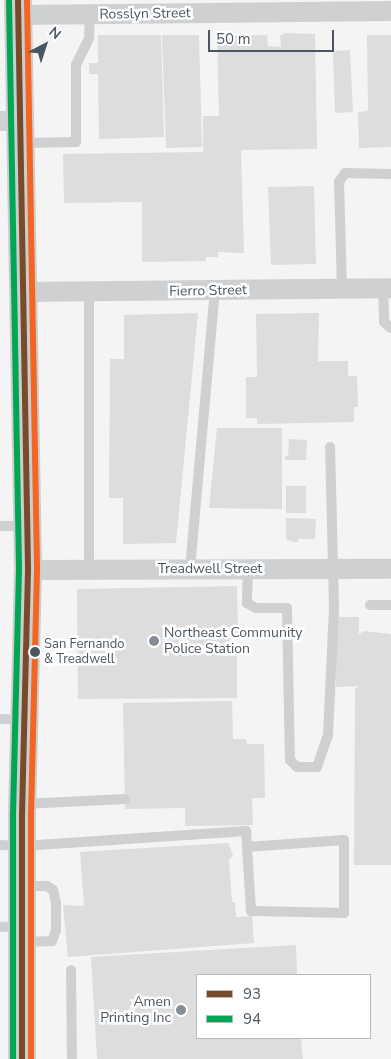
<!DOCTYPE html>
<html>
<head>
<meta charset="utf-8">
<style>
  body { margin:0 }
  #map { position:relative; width:391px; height:1059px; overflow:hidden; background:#f4f4f4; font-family:"Nunito Sans",sans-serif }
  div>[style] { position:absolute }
  .building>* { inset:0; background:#ddddde }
  .lane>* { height:10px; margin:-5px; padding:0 5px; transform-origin:5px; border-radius:5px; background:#ced0d2 }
  .street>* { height:20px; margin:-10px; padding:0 10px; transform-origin:10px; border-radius:10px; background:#ced0d2 }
  .primary>* { height:28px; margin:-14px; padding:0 14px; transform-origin:14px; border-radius:14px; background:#caced1 }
  .bus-1>* { height:6px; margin:-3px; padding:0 3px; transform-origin:3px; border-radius:3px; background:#7a4b2a }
  .bus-2>* { height:6px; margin:-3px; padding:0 3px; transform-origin:3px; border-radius:3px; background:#00a651 }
  .bus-3>* { height:6px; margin:-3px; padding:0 3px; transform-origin:3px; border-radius:3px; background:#f26522 }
  .dots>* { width:14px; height:14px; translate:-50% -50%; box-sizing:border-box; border:2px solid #fff; border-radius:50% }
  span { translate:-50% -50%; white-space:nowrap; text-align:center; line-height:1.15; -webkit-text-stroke:5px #fff; paint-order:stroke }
  .bus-label { font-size:13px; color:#4a5661 }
  .left { translate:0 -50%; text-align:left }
  .street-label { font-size:14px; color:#4a5661 }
  .poi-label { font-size:14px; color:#4a5661 }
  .right { translate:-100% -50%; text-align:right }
  .legend { position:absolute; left:196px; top:974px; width:175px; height:65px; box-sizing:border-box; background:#fff; border:1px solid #b7bbc0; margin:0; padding:6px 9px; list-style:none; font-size:15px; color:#4a5661 }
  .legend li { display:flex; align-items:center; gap:10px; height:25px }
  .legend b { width:25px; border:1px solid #b7bbc0 }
  .north { position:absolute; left:20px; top:20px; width:50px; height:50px; -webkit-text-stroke:4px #fff; paint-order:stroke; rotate:40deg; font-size:14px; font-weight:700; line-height:20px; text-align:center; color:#4a5661 }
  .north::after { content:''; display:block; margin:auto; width:18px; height:22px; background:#4a5661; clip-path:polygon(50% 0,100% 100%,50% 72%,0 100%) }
  .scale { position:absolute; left:208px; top:30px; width:126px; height:22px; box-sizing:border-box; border:2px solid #4a5661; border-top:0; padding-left:6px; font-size:15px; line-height:18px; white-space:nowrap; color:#4a5661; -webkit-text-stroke:4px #fff; paint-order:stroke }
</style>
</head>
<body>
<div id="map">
  <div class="building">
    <div style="clip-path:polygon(285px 33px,315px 34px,317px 149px,241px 150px,244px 253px,218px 252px,218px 257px,206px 257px,206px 261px,142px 262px,142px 202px,64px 203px,63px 154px,203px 152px,203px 116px,219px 116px,217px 36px,267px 35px,268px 46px,281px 47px,280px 35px)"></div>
    <div style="clip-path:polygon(98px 35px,161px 35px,164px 137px,99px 139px,98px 74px,89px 74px,89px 63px,98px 63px)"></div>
    <div style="clip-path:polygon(162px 35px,199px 35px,202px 147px,166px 148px)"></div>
    <div style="clip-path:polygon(367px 35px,391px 35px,391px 147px,359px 148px,358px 112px,368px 111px)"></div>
    <div style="clip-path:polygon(350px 50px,353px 112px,335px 113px,333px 51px)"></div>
    <div style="clip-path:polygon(314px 186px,316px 264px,271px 265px,268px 187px)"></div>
    <div style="clip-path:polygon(198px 313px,176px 543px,123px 544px,123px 498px,109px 498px,110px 359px,124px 359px,124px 315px)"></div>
    <div style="clip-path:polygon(319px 313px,318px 361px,348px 361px,348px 376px,357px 376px,358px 407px,354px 407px,354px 422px,257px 424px,257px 418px,246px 418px,246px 377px,257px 377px,256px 314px)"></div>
    <div style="clip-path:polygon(217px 428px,282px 428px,282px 509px,209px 508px)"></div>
    <div style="clip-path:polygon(289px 439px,307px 440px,306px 460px,285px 460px,285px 456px,288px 456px)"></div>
    <div style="clip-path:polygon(286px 486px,306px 486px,306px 513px,286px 513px)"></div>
    <div style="clip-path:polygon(286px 518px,316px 519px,315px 539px,298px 539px,298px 542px,293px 542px,286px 539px)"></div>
    <div style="clip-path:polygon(237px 586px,238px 633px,230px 633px,231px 649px,237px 649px,237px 698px,78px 699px,77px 589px)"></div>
    <div style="clip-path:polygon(335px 617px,359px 617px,359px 634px,364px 631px,391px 634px,391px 865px,354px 865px,355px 689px,359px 686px,336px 687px)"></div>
    <div style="clip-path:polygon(232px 701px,233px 739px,246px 739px,247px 744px,264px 744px,265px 798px,252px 798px,253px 825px,185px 826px,185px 808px,125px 809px,123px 703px)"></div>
    <div style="clip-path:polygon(228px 843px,233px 855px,229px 860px,232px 902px,235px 902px,236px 917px,252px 916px,254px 943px,68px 957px,63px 905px,84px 906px,80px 852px)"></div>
    <div style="clip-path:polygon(296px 945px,297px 975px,197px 975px,197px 1038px,301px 1038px,303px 1059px,97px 1059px,91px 957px)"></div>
  </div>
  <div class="lane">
    <div style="left:22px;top:143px;width:54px;rotate:-1.1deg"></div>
    <div style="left:76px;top:142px;width:77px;rotate:-90deg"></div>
    <div style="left:76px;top:65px;width:30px;rotate:-64deg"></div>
    <div style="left:89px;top:38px;width:23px;rotate:-88deg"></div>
    <div style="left:383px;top:288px;width:34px;rotate:88deg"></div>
    <div style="left:384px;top:322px;width:9px;rotate:41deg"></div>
    <div style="left:342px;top:289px;width:107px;rotate:-91.6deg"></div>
    <div style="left:339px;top:182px;width:11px;rotate:-56deg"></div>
    <div style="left:345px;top:173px;width:46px;rotate:1.2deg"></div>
    <div style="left:0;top:526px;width:26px"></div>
    <div style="left:190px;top:569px;width:279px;rotate:-84.9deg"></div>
    <div style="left:248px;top:569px;width:34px;rotate:92deg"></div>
    <div style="left:247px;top:603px;width:10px;rotate:29deg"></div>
    <div style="left:256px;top:608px;width:31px"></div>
    <div style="left:287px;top:608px;width:152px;rotate:88.9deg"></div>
    <div style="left:290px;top:760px;width:10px;rotate:45deg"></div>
    <div style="left:297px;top:767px;width:20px"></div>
    <div style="left:317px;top:767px;width:34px;rotate:-71deg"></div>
    <div style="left:328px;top:735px;width:128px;rotate:-87.3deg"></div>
    <div style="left:334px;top:607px;width:160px;rotate:-91.4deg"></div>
    <div style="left:89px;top:570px;width:278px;rotate:-90deg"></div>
    <div style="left:370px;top:605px;width:21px"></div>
    <div style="left:0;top:719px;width:24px;rotate:2deg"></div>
    <div style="left:24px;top:804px;width:101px;rotate:-2.8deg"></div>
    <div style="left:0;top:845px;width:22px;rotate:3deg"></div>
    <div style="left:22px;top:846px;width:225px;rotate:-3.8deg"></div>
    <div style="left:246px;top:831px;width:80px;rotate:86.4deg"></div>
    <div style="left:251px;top:911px;width:93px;rotate:1.2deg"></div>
    <div style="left:344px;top:913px;width:73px;rotate:-90deg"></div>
    <div style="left:344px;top:840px;width:97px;rotate:175.9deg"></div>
    <div style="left:22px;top:886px;width:25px"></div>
    <div style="left:47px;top:886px;width:7px;rotate:34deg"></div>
    <div style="left:53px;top:890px;width:13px;rotate:77deg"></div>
    <div style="left:56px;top:903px;width:27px;rotate:90deg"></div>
    <div style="left:56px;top:930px;width:12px;rotate:110deg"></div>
    <div style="left:52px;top:941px;width:29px;rotate:178deg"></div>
    <div style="left:0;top:927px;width:21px;rotate:-3deg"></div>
    <div style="left:71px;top:970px;width:89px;rotate:89.4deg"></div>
  </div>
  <div class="street">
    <div style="left:18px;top:15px;width:373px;rotate:-0.6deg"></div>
    <div style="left:0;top:121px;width:21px"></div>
    <div style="left:25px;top:292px;width:366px;rotate:-0.6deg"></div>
    <div style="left:28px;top:570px;width:363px;rotate:-0.2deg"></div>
  </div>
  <div class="primary">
    <div style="left:18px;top:0;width:570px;rotate:88.99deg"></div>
    <div style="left:28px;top:570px;width:246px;rotate:91.4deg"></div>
    <div style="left:22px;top:816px;width:243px;rotate:90deg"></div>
  </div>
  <div class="bus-1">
    <div style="left:18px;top:0;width:570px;rotate:88.99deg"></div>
    <div style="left:28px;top:570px;width:246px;rotate:91.4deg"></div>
    <div style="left:22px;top:816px;width:243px;rotate:90deg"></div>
  </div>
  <div class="bus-2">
    <div style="left:9px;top:0;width:570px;rotate:88.99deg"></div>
    <div style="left:19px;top:570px;width:246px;rotate:91.4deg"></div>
    <div style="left:13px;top:816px;width:243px;rotate:90deg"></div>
  </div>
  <div class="bus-3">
    <div style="left:27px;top:0;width:570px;rotate:88.99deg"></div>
    <div style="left:37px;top:570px;width:246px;rotate:91.4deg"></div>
    <div style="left:31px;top:816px;width:243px;rotate:90deg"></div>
  </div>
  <div class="dots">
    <div style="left:154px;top:641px;background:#868d94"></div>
    <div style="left:35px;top:652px;background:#4a5661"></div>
    <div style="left:181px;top:1010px;background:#868d94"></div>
  </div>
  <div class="bus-label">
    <span class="left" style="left:44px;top:652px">San Fernando<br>&amp; Treadwell</span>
  </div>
  <div class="street-label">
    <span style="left:145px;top:14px;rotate:-1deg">Rosslyn Street</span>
    <span style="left:208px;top:291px;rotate:-1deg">Fierro Street</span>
    <span style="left:210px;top:569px">Treadwell Street</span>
  </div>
  <div class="poi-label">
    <span class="left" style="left:164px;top:641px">Northeast Community<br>Police Station</span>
    <span class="right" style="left:171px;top:1010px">Amen<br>Printing Inc</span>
  </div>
  <ul class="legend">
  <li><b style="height:6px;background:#7a4b2a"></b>93</li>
  <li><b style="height:6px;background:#00a651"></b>94</li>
  </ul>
  <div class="north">N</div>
  <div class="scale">50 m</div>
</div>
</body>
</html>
